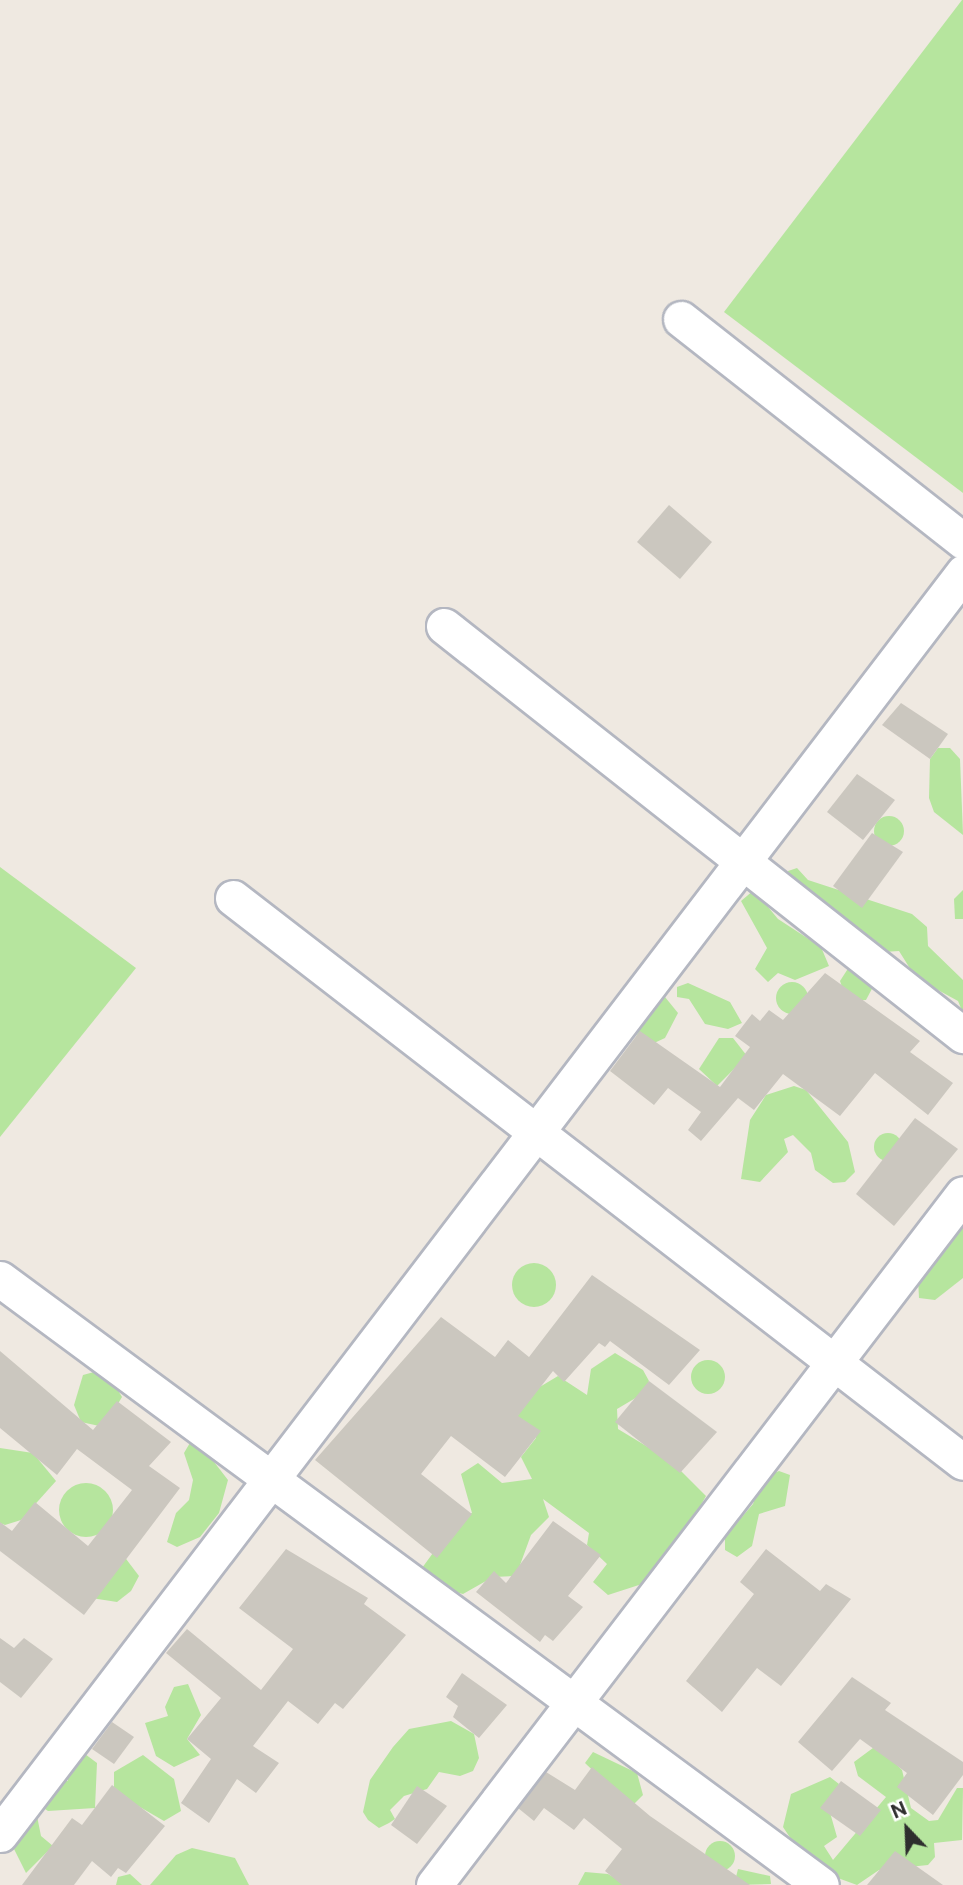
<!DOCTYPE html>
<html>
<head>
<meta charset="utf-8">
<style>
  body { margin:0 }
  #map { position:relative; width:963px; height:1885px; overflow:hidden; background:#efe9e1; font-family:"Public Sans",sans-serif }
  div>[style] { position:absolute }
  .green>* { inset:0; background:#b6e59e }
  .round { border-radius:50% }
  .building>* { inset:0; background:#cbc7bf }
  .roads { filter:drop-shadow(2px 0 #b4b7c1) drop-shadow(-2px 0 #b4b7c1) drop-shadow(0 2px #b4b7c1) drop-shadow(0 -2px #b4b7c1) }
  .minor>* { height:35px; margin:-17.5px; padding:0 17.5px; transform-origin:17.5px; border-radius:17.5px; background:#fff }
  span { translate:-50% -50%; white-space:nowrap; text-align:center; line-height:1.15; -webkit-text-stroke:7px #fff; paint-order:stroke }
  .north { position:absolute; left:872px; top:1794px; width:70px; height:70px; -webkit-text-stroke:5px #fff; paint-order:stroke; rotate:337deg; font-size:19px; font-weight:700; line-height:28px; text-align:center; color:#2e2e2e }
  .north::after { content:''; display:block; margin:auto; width:24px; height:32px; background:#2e2e2e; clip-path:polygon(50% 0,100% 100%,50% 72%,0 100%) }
</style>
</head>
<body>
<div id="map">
  <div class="green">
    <div style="clip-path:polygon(962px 0,963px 0,963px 493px,724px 312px)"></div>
    <div style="clip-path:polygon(938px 748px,950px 748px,960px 759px,963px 835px,934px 812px,929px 798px,930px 759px)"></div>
    <div class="round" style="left:874px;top:816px;width:30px;height:30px"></div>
    <div style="clip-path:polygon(0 867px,136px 968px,0 1137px)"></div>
    <div style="clip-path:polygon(797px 868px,808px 880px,912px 914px,927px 927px,928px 946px,963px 980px,963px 1013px,958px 1001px,916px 978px,899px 951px,883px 952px,787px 890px,788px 871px)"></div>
    <div style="clip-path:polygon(754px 890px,778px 919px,821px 947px,829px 966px,795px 980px,778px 973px,768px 982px,755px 969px,767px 948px,741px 901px)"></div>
    <div style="clip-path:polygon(963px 890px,963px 919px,955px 919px,954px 899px)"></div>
    <div style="clip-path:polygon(849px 967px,875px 983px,866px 1000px,847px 1001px,840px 981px)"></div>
    <div class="round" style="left:776px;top:982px;width:32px;height:32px"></div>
    <div style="clip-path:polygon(688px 983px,730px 1002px,742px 1023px,728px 1029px,705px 1024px,689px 999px,677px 997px,677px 987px)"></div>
    <div style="clip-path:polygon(665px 997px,678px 1013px,665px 1038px,652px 1044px,636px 1037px,655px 999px)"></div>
    <div style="clip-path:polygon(719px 1038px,733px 1038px,747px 1056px,717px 1086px,699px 1069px)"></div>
    <div style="clip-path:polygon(794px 1086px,806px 1090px,848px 1142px,855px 1172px,845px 1182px,833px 1183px,815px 1170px,811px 1153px,793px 1135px,784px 1139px,788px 1152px,760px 1182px,741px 1179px,750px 1120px,766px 1095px)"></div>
    <div class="round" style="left:874px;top:1133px;width:28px;height:28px"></div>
    <div style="clip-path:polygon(963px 1207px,963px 1278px,935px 1300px,919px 1298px,918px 1278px)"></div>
    <div class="round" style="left:512px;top:1263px;width:44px;height:44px"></div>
    <div style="clip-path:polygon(615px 1353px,643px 1370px,649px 1381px,644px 1393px,617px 1409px,618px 1429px,671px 1461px,706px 1496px,687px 1530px,642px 1584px,608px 1595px,593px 1582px,607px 1564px,587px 1545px,589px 1533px,543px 1499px,549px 1517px,531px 1535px,516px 1576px,493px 1577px,463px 1594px,428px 1585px,422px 1568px,460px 1516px,472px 1513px,461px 1474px,478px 1463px,502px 1483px,532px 1479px,521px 1457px,536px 1438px,533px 1429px,510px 1424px,523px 1397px,558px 1376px,587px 1395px,591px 1369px)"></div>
    <div class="round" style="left:691px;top:1360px;width:34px;height:34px"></div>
    <div style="clip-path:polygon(105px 1369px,122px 1397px,104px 1427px,81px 1422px,74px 1405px,83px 1375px)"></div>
    <div style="clip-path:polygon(194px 1436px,228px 1480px,219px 1513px,200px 1537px,177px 1547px,167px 1542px,176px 1513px,189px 1500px,193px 1480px,184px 1453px)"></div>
    <div style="clip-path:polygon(0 1448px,33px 1453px,56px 1481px,21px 1520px,5px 1525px,0 1523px)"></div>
    <div style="clip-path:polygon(779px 1471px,790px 1475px,785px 1506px,759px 1514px,752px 1546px,737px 1557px,725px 1550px,725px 1537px,753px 1504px,762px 1478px)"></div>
    <div class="round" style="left:59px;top:1483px;width:54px;height:54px"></div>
    <div style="clip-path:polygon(117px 1547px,139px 1576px,131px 1591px,117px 1602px,85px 1597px)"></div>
    <div style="clip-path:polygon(188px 1684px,201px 1715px,187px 1739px,200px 1755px,174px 1767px,156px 1756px,145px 1723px,168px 1716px,165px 1707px,174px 1687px)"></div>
    <div style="clip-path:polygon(451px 1721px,474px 1734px,479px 1758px,473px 1771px,460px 1776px,439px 1772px,427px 1789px,404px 1796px,390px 1810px,395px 1819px,389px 1823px,379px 1828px,368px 1820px,363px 1812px,370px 1780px,393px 1747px,409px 1729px)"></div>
    <div style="clip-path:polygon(877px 1745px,902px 1770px,911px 1808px,929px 1821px,938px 1820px,957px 1788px,963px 1788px,962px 1840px,934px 1843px,935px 1857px,928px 1865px,879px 1870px,857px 1885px,794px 1862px,793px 1842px,783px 1827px,791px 1794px,830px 1777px,839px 1784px,829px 1809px,837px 1837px,824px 1846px,833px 1860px,886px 1797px,858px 1776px,854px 1762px)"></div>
    <div style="clip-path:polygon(77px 1748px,97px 1763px,95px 1808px,48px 1811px,42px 1807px,51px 1781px,68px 1781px,62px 1759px)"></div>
    <div style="clip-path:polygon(593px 1752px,637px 1773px,643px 1795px,631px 1807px,585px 1763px)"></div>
    <div style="clip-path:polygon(143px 1755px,174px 1779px,181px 1811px,164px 1821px,114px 1792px,114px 1772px)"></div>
    <div style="clip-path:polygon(37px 1816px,41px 1836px,53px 1846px,26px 1873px,13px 1847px,25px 1817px)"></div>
    <div class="round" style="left:705px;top:1841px;width:30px;height:30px"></div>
    <div style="clip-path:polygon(192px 1848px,235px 1858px,249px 1885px,150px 1885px,176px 1855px)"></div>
    <div style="clip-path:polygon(738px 1869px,770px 1876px,771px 1884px,734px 1885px)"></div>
    <div style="clip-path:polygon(585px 1872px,608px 1874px,627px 1885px,578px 1885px)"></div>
    <div style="clip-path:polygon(130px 1874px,142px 1885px,116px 1885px,118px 1877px)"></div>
  </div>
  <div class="building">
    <div style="clip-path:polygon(669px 505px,712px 542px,680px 579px,637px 542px)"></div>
    <div style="clip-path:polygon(901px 703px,948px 734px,930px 759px,882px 725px)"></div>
    <div style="clip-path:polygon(857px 774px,895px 800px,863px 840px,827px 812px)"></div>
    <div style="clip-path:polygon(872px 833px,903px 852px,862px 908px,833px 886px)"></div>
    <div style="clip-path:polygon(825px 973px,920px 1041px,910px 1052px,953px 1083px,928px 1115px,875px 1073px,840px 1116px,783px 1074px,754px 1110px,738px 1098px,701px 1141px,688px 1130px,701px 1112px,668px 1088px,654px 1105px,610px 1071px,640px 1031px,720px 1087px,750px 1047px,735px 1036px,752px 1014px,760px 1021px,769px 1010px,783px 1020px)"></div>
    <div style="clip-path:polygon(915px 1118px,958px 1149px,894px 1226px,856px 1194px)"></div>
    <div style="clip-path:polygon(592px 1275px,700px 1350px,669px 1385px,610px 1341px,605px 1347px,599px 1343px,564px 1382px,553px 1371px,518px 1416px,541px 1431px,505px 1477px,451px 1436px,421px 1474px,472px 1514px,437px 1558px,315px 1460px,441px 1317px,495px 1357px,508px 1340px,529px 1357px)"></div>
    <div style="clip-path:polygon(0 1351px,93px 1430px,117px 1401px,171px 1442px,149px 1466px,180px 1488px,84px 1615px,0 1551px,0 1522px,12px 1531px,35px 1502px,88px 1546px,132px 1490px,77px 1449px,57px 1475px,0 1428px)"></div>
    <div style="clip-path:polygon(649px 1381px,717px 1432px,680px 1473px,615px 1422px)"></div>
    <div style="clip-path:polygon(553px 1521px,601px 1555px,568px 1596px,583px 1607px,553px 1641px,545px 1635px,540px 1642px,476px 1592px,494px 1571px,506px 1583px)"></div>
    <div style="clip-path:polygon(286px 1549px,368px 1598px,364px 1604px,406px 1635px,343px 1709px,335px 1703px,318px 1724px,288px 1701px,253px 1746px,279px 1763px,256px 1793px,237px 1779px,209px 1823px,181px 1803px,211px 1759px,187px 1739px,221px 1698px,166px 1653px,187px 1629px,261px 1690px,293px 1649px,239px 1608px)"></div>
    <div style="clip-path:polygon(766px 1549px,820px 1591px,826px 1584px,851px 1599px,781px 1686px,757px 1668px,722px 1712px,686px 1681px,754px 1594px,740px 1582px)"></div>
    <div style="clip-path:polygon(0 1638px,14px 1648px,24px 1638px,53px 1659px,21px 1698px,0 1682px)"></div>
    <div style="clip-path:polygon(462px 1673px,507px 1705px,479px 1738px,453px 1717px,458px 1706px,446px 1697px)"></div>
    <div style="clip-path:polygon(852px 1677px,891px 1703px,885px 1710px,963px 1762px,963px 1775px,933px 1815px,897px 1787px,907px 1773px,860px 1739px,832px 1771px,798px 1742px)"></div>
    <div style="clip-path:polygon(112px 1722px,134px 1737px,114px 1764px,92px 1749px)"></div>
    <div style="clip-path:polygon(592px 1767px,650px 1816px,750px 1885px,622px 1885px,605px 1871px,622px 1849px,584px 1818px,574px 1830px,544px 1808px,534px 1821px,518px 1808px,546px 1772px,575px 1790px)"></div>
    <div style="clip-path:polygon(841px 1781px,881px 1810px,860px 1836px,820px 1808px)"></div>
    <div style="clip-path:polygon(112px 1785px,165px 1826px,126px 1873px,118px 1868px,111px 1877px,92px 1861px,74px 1885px,22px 1885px,72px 1818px,82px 1825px)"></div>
    <div style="clip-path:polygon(417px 1786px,447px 1806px,417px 1844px,391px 1825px)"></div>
    <div style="clip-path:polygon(895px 1851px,943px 1885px,867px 1885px)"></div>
  </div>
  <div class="roads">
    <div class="minor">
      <div style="left:681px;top:319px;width:359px;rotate:38.2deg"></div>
      <div style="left:444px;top:626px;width:661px;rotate:38.24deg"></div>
      <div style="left:233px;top:898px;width:922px;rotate:37.69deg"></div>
      <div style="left:0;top:1279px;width:1020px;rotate:36.43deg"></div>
      <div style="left:0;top:1834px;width:1587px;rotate:-52.63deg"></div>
      <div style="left:434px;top:1885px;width:870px;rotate:-52.56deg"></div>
    </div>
  </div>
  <div class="north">N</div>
</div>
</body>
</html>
